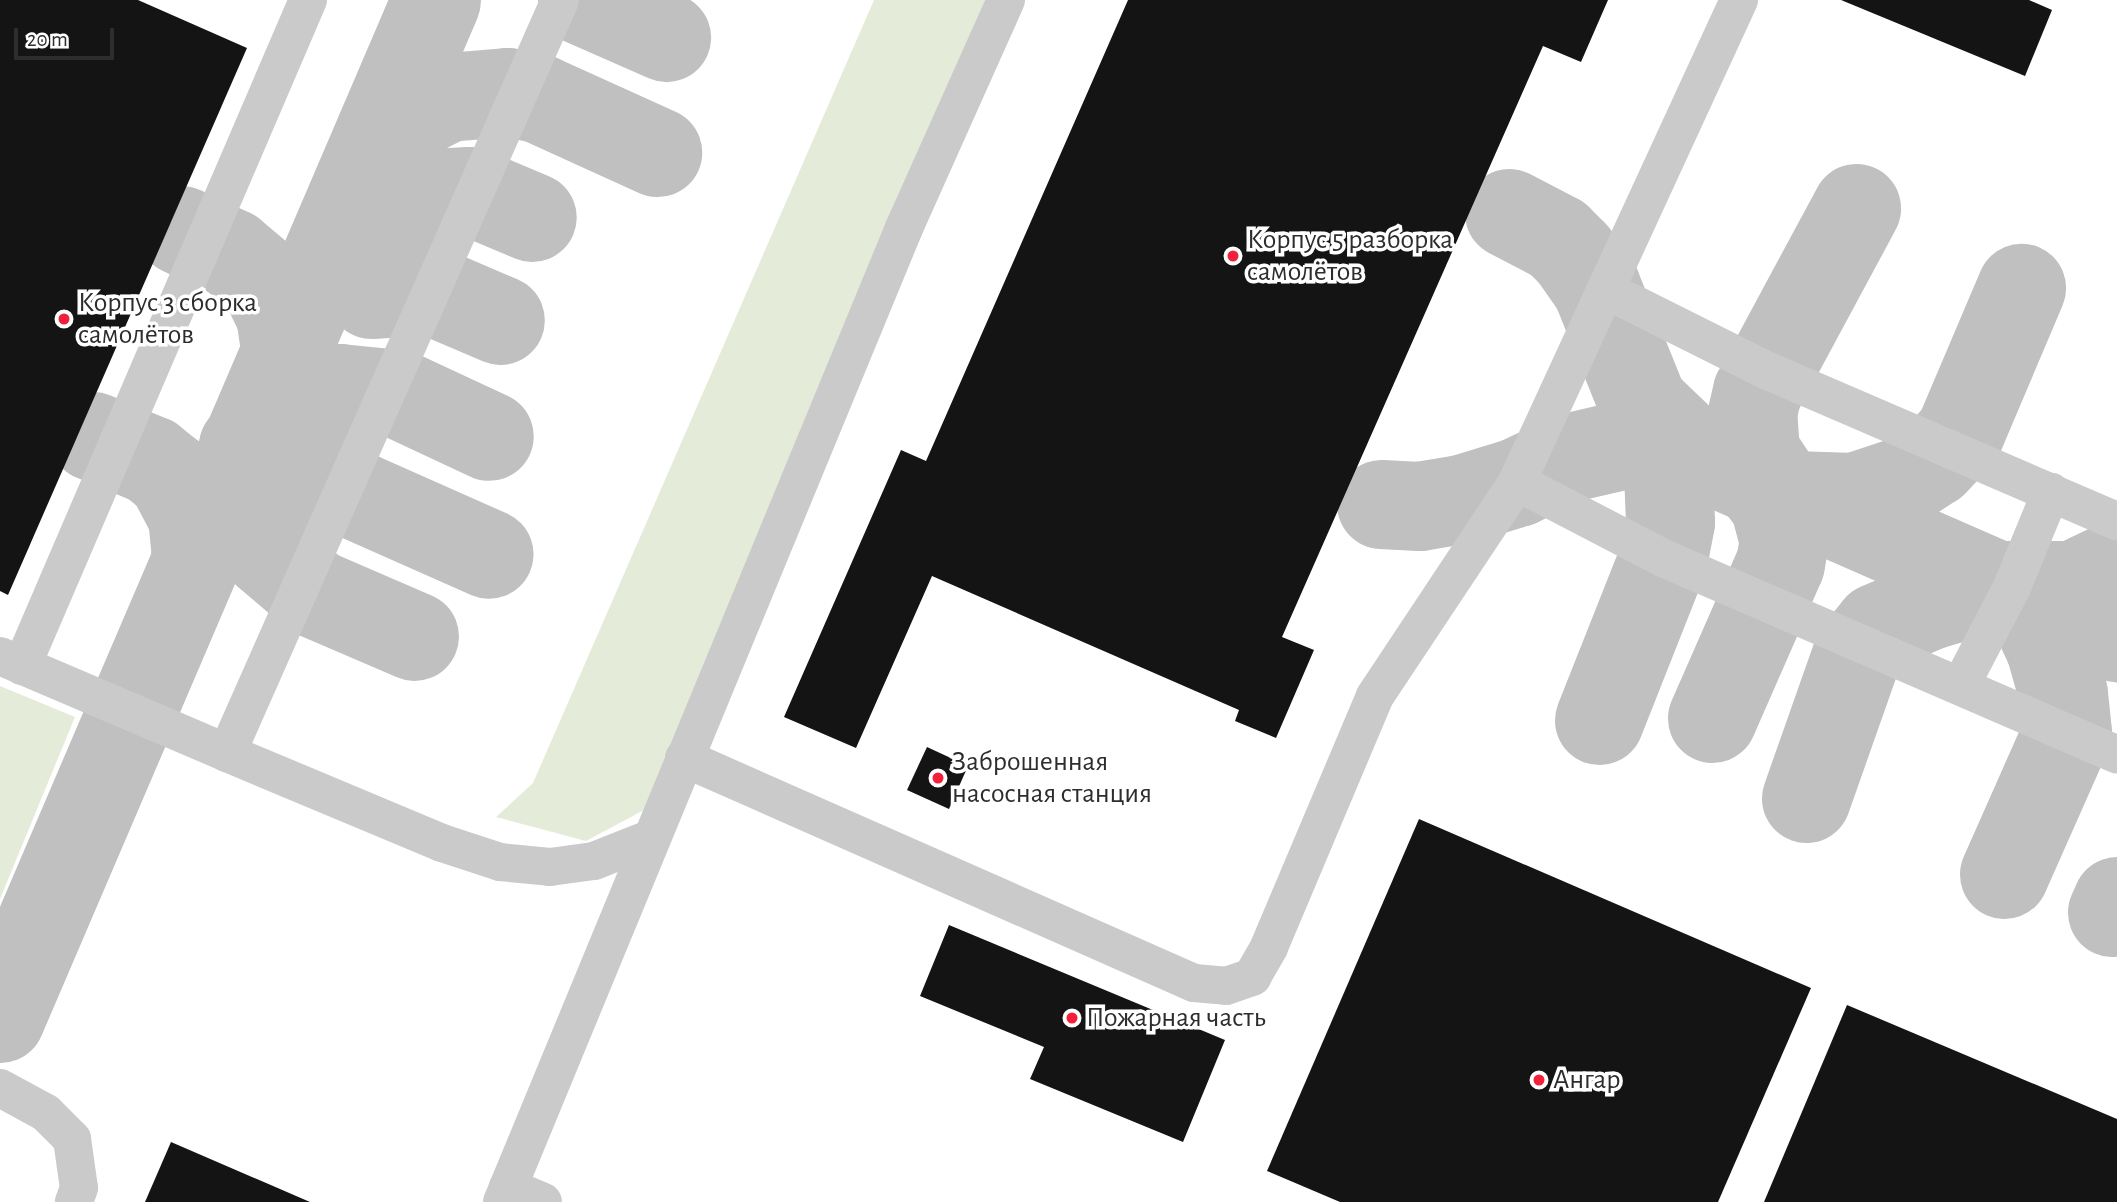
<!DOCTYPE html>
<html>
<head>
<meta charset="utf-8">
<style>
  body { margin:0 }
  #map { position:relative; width:2117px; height:1202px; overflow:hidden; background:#fff; font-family:"Alegreya Sans",sans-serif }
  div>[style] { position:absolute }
  .green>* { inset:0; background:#e4ecd9 }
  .taxiway>* { height:89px; margin:-44.5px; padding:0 44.5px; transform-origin:44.5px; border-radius:44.5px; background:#c0c0c0 }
  .building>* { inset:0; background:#141414 }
  .minor>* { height:38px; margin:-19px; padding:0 19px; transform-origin:19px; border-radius:19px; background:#cacaca }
  .dots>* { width:19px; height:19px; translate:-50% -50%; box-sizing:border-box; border:4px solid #fff; border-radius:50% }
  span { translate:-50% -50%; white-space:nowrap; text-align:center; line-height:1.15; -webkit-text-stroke:7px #fff; paint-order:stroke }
  .poi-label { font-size:28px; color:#2d2d2d }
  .left { translate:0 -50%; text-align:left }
  .scale { position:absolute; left:14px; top:28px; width:100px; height:32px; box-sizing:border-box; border:4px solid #2d2d2d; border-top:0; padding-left:9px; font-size:21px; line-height:24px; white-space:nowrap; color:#2d2d2d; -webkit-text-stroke:5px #fff; paint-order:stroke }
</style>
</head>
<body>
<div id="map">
  <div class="green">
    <div style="clip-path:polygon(874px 0,987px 0,644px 810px,586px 841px,496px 817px,533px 783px)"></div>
    <div style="clip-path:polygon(0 686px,75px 717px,0 899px)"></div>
  </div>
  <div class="taxiway">
    <div style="left:582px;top:0;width:92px;rotate:23.8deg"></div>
    <div style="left:1509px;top:213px;width:54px;rotate:27.5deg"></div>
    <div style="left:1557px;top:238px;width:23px;rotate:45deg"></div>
    <div style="left:1573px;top:254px;width:40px;rotate:55.1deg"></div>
    <div style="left:1596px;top:287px;width:126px;rotate:68.1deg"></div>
    <div style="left:1643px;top:404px;width:61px;rotate:43.7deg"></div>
    <div style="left:181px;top:230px;width:55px;rotate:24.7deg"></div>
    <div style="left:231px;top:253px;width:42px;rotate:40.2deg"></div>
    <div style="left:263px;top:280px;width:39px;rotate:64deg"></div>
    <div style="left:280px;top:315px;width:114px;rotate:81.4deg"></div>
    <div style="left:297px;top:428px;width:58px;rotate:55.5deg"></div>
    <div style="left:330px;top:476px;width:32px;rotate:36deg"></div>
    <div style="left:336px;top:245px;width:28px;rotate:-51deg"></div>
    <div style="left:354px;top:223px;width:61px;rotate:-28.2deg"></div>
    <div style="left:408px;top:194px;width:62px;rotate:-2.8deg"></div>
    <div style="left:470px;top:191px;width:67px;rotate:22.8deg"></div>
    <div style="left:430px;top:290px;width:70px;rotate:-128.7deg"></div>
    <div style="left:386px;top:235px;width:83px;rotate:-99deg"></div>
    <div style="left:373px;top:153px;width:63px;rotate:-41.8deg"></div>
    <div style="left:420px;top:111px;width:30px;rotate:-27deg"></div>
    <div style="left:447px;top:97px;width:60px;rotate:-4.8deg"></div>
    <div style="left:507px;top:92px;width:32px;rotate:11deg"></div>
    <div style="left:538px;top:98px;width:131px;rotate:24.4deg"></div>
    <div style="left:371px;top:294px;width:59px;rotate:-3.9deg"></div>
    <div style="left:430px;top:290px;width:76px;rotate:23.2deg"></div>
    <div style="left:93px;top:436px;width:63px;rotate:22.5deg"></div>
    <div style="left:151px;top:460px;width:26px;rotate:39deg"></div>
    <div style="left:171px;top:476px;width:45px;rotate:62.3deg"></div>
    <div style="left:192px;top:516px;width:41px;rotate:84.4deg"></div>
    <div style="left:297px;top:488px;width:28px;rotate:-2deg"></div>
    <div style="left:325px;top:487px;width:32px;rotate:14deg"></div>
    <div style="left:356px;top:495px;width:145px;rotate:23.9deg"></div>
    <div style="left:1781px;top:491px;width:47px;rotate:-123.7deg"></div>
    <div style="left:1755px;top:452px;width:39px;rotate:-94deg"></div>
    <div style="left:1752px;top:413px;width:22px;rotate:-77deg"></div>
    <div style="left:1757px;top:392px;width:209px;rotate:-61.7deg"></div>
    <div style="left:1792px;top:495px;width:62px;rotate:1.8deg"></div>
    <div style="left:1854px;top:497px;width:54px;rotate:-18.4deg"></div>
    <div style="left:1905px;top:480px;width:33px;rotate:-33deg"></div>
    <div style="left:1933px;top:462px;width:38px;rotate:-47deg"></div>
    <div style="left:1959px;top:434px;width:159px;rotate:-67deg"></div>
    <div style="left:1381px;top:504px;width:38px;rotate:3deg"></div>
    <div style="left:1419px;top:506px;width:43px;rotate:-9.5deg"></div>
    <div style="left:1461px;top:499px;width:59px;rotate:-16.9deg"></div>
    <div style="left:1517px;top:482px;width:59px;rotate:-25.3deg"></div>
    <div style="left:1570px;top:457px;width:67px;rotate:-13deg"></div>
    <div style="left:1635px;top:442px;width:19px;rotate:6deg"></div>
    <div style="left:1654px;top:444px;width:46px;rotate:13.7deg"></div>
    <div style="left:1699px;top:455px;width:456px;rotate:23.6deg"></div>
    <div style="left:414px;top:636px;width:109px;rotate:-156.7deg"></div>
    <div style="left:314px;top:593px;width:62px;rotate:-139.6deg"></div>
    <div style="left:267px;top:553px;width:52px;rotate:-112.6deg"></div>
    <div style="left:247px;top:505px;width:59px;rotate:-93.9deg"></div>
    <div style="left:243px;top:446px;width:65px;rotate:-40.6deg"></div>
    <div style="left:292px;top:404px;width:50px;rotate:-18.8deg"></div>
    <div style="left:339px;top:388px;width:60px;rotate:5.7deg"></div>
    <div style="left:399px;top:394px;width:99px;rotate:25deg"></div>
    <div style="left:1712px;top:718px;width:169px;rotate:-66.3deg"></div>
    <div style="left:1780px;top:563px;width:22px;rotate:-80deg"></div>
    <div style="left:1784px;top:541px;width:39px;rotate:-105deg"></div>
    <div style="left:1774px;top:503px;width:28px;rotate:-128deg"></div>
    <div style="left:1599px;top:720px;width:174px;rotate:-68.4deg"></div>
    <div style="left:1663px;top:558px;width:37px;rotate:-79deg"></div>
    <div style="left:1670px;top:522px;width:50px;rotate:-92.3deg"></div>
    <div style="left:1668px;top:472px;width:72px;rotate:-110.2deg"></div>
    <div style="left:1806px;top:798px;width:154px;rotate:-70.6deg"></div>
    <div style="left:1857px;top:653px;width:33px;rotate:-51deg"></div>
    <div style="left:1878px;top:627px;width:56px;rotate:-23.3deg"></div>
    <div style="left:1929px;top:605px;width:71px;rotate:-16.4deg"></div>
    <div style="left:1997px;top:585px;width:76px"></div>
    <div style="left:2073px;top:585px;width:49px;rotate:-25.5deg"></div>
    <div style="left:2004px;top:874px;width:155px;rotate:-66.1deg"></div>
    <div style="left:2067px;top:732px;width:38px;rotate:-96deg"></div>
    <div style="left:2063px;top:694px;width:48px;rotate:-105.8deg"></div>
    <div style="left:2050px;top:648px;width:35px;rotate:-115deg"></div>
    <div style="left:2035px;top:616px;width:30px;rotate:-130deg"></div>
    <div style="left:2112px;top:912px;width:12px;rotate:-66deg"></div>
    <div style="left:0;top:1018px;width:1107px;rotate:-66.81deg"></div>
  </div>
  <div class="building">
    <div style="clip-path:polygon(0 0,138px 0,247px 48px,8px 595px,0 591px)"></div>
    <div style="clip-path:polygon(1128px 0,1608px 0,1581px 62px,1543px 46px,1282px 637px,1314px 650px,1276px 738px,1235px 721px,1239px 710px,932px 576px,856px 748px,784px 717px,901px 450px,926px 461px)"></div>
    <div style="clip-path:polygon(1841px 0,2029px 0,2052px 10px,2025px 76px)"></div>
    <div style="clip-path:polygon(927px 747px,968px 766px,949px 809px,907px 790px)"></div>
    <div style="clip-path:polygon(1419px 819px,1811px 988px,1718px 1202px,1340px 1202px,1267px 1171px)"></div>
    <div style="clip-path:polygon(949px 925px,1225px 1040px,1183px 1142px,1030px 1079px,1044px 1047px,920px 996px)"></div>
    <div style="clip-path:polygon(1847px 1005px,2117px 1119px,2117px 1202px,1764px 1202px)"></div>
    <div style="clip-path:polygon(171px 1142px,310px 1202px,145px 1202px)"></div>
  </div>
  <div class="minor">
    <div style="left:1606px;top:290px;width:181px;rotate:26.6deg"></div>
    <div style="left:1768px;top:371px;width:380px;rotate:23.3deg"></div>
    <div style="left:1517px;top:482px;width:165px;rotate:27.5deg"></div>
    <div style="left:1663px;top:558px;width:495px;rotate:23.4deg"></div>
    <div style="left:0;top:656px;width:247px;rotate:23.1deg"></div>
    <div style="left:227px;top:753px;width:823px;rotate:-66.14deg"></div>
    <div style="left:22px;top:666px;width:725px;rotate:-66.76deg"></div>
    <div style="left:1961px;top:685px;width:110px;rotate:-62.5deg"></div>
    <div style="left:2012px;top:587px;width:103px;rotate:-67.7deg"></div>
    <div style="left:227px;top:753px;width:233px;rotate:22.7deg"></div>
    <div style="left:442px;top:843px;width:61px;rotate:18.1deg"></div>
    <div style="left:500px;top:862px;width:50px;rotate:5.7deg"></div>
    <div style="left:550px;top:867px;width:44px;rotate:-7.8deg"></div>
    <div style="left:594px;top:861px;width:62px;rotate:-21.6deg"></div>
    <div style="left:684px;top:758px;width:557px;rotate:23.81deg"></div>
    <div style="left:1194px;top:983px;width:32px;rotate:5deg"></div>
    <div style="left:1226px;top:986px;width:28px;rotate:-19deg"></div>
    <div style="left:1252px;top:977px;width:34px;rotate:-60deg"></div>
    <div style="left:1269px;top:947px;width:272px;rotate:-67.1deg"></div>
    <div style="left:1375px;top:696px;width:257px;rotate:-56.4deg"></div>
    <div style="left:1517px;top:482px;width:531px;rotate:-65.27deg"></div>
    <div style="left:0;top:1088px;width:52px;rotate:28.5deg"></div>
    <div style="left:46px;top:1113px;width:37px;rotate:45deg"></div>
    <div style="left:72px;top:1139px;width:49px;rotate:81.9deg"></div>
    <div style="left:79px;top:1188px;width:15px;rotate:110deg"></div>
    <div style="left:508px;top:1187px;width:38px;rotate:23deg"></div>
    <div style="left:502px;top:1202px;width:1054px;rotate:-67.57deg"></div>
    <div style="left:904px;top:228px;width:250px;rotate:-65.9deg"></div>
  </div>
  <div class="dots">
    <div style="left:1233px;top:256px;background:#f2203a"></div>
    <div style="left:64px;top:319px;background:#f2203a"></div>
    <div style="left:938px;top:778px;background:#f2203a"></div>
    <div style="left:1072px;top:1018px;background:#f2203a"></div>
    <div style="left:1539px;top:1080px;background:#f2203a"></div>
  </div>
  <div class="poi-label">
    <span class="left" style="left:1247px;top:256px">Корпус 5 разборка<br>самолётов</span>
    <span class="left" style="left:78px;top:319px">Корпус 3 сборка<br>самолётов</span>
    <span class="left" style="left:952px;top:778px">Заброшенная<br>насосная станция</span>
    <span class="left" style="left:1086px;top:1018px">Пожарная часть</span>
    <span class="left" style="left:1553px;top:1080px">Ангар</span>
  </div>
  <div class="scale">20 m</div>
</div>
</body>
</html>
